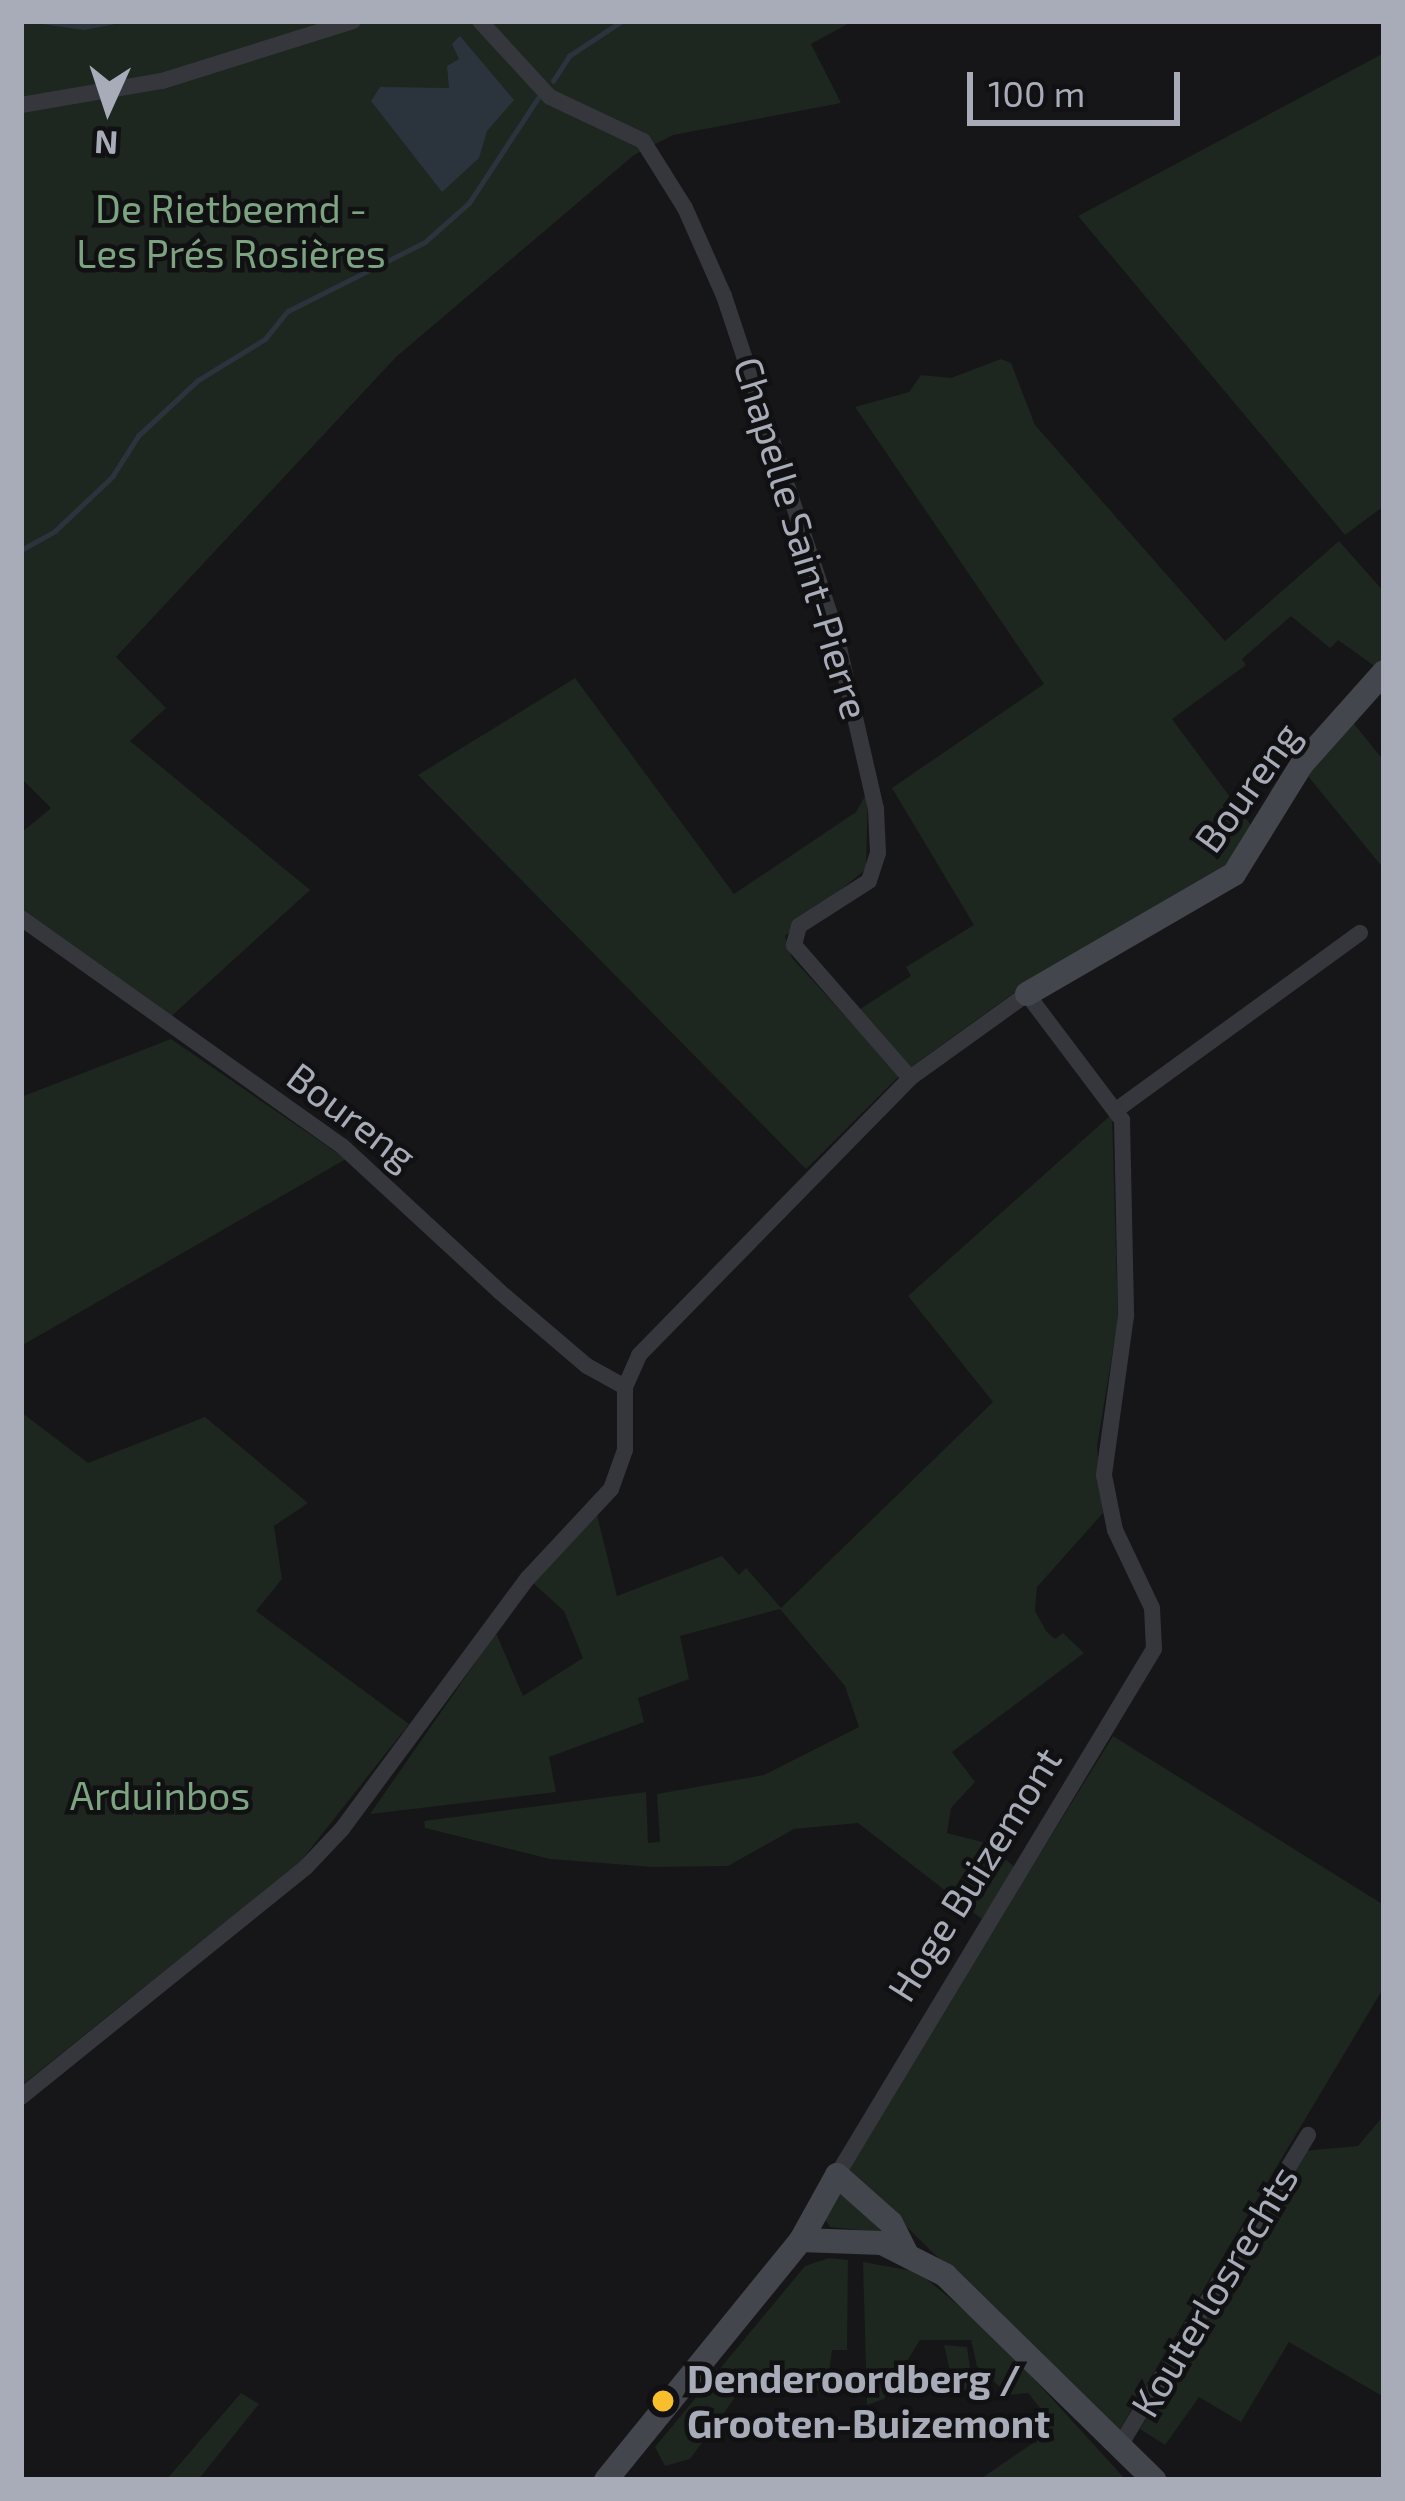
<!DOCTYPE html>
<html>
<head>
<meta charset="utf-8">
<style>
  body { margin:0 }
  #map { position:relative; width:1405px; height:2501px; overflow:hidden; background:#161618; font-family:"Exo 2",sans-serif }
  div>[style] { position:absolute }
  .green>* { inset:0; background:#1d261f }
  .water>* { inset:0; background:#2b343c }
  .stream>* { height:4.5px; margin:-2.25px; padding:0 2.25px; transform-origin:2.25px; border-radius:2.25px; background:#2b343c }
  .street>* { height:16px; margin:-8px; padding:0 8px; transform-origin:8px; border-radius:8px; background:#36373d }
  .secondary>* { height:24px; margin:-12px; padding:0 12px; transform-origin:12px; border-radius:12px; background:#44464d }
  .dots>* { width:33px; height:33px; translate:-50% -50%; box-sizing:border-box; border:6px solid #111113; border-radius:50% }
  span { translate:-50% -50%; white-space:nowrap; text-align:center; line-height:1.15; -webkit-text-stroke:9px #111113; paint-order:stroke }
  .park-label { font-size:39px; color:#7da481 }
  .street-label { font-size:39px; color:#a7acb8 }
  .poi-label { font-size:39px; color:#a7acb8; font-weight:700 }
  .left { translate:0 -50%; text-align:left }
  .frame { position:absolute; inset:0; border:24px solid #a7acb8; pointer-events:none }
  .north { position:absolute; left:48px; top:48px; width:120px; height:120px; -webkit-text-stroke:9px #111113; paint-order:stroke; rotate:183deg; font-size:33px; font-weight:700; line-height:48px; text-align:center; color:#a7acb8 }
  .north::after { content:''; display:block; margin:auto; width:42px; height:54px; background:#a7acb8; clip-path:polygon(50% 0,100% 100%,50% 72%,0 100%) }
  .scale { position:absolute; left:967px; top:72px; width:213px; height:54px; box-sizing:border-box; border:6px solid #a7acb8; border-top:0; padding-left:15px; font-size:36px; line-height:42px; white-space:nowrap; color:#a7acb8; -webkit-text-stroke:9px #111113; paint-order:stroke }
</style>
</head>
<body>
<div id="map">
  <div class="green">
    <div style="clip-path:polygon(21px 21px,853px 21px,811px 44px,841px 103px,673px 135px,634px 155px,396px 357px,116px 657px,166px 708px,130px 741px,310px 890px,166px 1021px,21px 912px,21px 833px,51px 808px,21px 778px)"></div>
    <div style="clip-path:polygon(1384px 53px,1384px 506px,1345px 535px,1078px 216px)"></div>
    <div style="clip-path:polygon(1001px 359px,1011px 363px,1035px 425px,1225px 641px,1339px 541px,1384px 592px,1384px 663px,1380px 670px,1338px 640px,1330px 648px,1291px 616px,1242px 659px,1246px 665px,1172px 719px,1256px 832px,1240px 857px,1015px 992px,900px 1075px,806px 1169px,418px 775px,575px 678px,734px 894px,856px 812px,868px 791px,866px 869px,785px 936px,792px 958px,861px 1033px,854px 1013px,911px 976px,906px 967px,974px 925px,892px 788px,1044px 684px,855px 407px,909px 392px,921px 375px,951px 378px)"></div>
    <div style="clip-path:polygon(1351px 720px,1384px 761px,1384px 869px,1303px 770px)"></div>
    <div style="clip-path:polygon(171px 1039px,346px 1159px,21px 1346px,21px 1097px)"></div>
    <div style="clip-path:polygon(1112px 1114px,1118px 1320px,1097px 1446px,1103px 1513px,1037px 1587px,1035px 1611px,1046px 1631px,1055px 1639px,1063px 1633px,1084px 1653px,952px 1752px,975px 1782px,951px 1808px,947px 1833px,986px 1843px,1016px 1868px,982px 1919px,858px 1823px,794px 1829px,728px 1866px,653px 1867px,550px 1859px,425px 1828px,424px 1821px,646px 1792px,648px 1843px,660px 1842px,657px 1794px,764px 1775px,859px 1727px,845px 1686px,780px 1609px,680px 1636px,689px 1679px,638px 1698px,644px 1722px,549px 1757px,556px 1792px,370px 1814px,496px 1633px,523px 1696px,583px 1658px,564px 1611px,533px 1583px,597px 1515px,617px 1596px,722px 1556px,739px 1575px,746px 1568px,781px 1608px,993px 1402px,908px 1296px)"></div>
    <div style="clip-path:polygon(21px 1412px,88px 1463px,205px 1417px,308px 1503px,274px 1526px,282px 1579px,256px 1611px,409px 1724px,300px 1862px,21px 2086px)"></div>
    <div style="clip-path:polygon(1113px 1736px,1384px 1905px,1384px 1987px,1117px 2434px,846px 2167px)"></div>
    <div style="clip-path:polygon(1384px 2115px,1384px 2397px,1289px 2342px,1241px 2422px,1199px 2397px,1165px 2445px,1140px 2429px,1302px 2151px,1358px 2146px)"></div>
    <div style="clip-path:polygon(838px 2192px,882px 2227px,880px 2232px,830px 2227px,825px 2219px)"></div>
    <div style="clip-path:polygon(829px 2258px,848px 2260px,847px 2350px,832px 2350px,827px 2390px,736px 2396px,690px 2459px,665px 2466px,655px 2447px,805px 2266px)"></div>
    <div style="clip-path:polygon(863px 2262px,918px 2272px,993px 2334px,1126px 2480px,979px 2480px,1033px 2443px,1044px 2413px,1028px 2393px,1009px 2395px,977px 2366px,971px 2340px,920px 2340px,884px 2399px,867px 2405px)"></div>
    <div style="clip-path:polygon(944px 2345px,967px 2347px,970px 2368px,993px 2390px,894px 2391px,910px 2369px,920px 2370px,920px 2381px,952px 2380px)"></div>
    <div style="clip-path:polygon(241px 2393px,259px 2404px,198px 2480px,166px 2480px)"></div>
  </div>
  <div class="water">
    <div style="clip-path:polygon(21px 21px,131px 21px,84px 30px)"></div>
    <div style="clip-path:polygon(460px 36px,514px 100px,487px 131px,479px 158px,442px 192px,371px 101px,380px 87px,449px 88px,447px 66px,459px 59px,452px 44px)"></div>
  </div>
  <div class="stream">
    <div style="left:553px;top:81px;width:30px;rotate:-57deg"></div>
    <div style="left:569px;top:56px;width:64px;rotate:-33.4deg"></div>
    <div style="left:21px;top:550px;width:39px;rotate:-29deg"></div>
    <div style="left:55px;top:531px;width:79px;rotate:-43.5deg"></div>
    <div style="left:112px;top:477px;width:49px;rotate:-57.6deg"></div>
    <div style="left:138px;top:436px;width:81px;rotate:-43deg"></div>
    <div style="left:197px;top:381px;width:80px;rotate:-31.7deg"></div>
    <div style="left:265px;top:339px;width:36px;rotate:-51deg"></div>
    <div style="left:288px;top:311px;width:153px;rotate:-26.7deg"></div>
    <div style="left:425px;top:242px;width:59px;rotate:-41.6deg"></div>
    <div style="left:469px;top:203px;width:126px;rotate:-56.7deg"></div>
  </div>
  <div class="street">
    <div style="left:480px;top:21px;width:103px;rotate:47.4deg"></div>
    <div style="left:550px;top:97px;width:103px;rotate:25.3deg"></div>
    <div style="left:643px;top:141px;width:79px;rotate:57.9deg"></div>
    <div style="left:685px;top:208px;width:96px;rotate:66.1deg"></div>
    <div style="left:724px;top:296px;width:352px;rotate:71.6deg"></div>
    <div style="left:835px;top:630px;width:184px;rotate:77.1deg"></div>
    <div style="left:876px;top:809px;width:44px;rotate:87.4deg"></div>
    <div style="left:878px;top:853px;width:29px;rotate:108deg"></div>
    <div style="left:869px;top:881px;width:83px;rotate:147.3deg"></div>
    <div style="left:799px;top:926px;width:20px;rotate:105deg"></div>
    <div style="left:794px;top:945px;width:176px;rotate:48.9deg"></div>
    <div style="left:21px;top:105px;width:143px;rotate:-9.7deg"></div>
    <div style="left:162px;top:81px;width:200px;rotate:-17.4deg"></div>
    <div style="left:21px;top:918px;width:394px;rotate:35.4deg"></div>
    <div style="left:342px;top:1146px;width:215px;rotate:42.7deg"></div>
    <div style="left:500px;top:1292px;width:114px;rotate:40.4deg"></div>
    <div style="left:587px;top:1366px;width:43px;rotate:28.9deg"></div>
    <div style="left:1119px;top:1108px;width:298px;rotate:-36deg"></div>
    <div style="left:21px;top:2097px;width:366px;rotate:-38.9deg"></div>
    <div style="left:306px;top:1867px;width:52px;rotate:-46.5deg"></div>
    <div style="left:342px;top:1829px;width:312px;rotate:-53.5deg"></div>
    <div style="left:528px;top:1578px;width:122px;rotate:-47deg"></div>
    <div style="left:611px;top:1489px;width:41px;rotate:-70.3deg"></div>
    <div style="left:625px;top:1450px;width:63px;rotate:-90deg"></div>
    <div style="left:625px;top:1387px;width:35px;rotate:-66deg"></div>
    <div style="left:639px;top:1355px;width:388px;rotate:-45.6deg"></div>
    <div style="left:910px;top:1078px;width:144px;rotate:-35.7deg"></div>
    <div style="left:1027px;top:994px;width:158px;rotate:53deg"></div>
    <div style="left:1122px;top:1120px;width:196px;rotate:88.8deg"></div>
    <div style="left:1126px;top:1316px;width:161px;rotate:97.9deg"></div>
    <div style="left:1104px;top:1475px;width:56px;rotate:78.7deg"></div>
    <div style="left:1115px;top:1530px;width:86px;rotate:64.6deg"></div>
    <div style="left:1152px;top:1608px;width:41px;rotate:87.2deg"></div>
    <div style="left:1154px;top:1649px;width:614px;rotate:121.08deg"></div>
    <div style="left:1119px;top:2447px;width:365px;rotate:-58.8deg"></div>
  </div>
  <div class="secondary">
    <div style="left:1027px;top:994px;width:239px;rotate:-30.1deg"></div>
    <div style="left:1234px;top:874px;width:129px;rotate:-58.3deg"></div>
    <div style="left:1302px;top:764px;width:123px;rotate:-48.3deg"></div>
    <div style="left:801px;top:2240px;width:81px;rotate:2.1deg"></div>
    <div style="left:882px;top:2243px;width:71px;rotate:26.9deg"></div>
    <div style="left:945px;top:2275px;width:293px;rotate:44.4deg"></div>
    <div style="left:606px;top:2480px;width:309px;rotate:-50.9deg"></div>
    <div style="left:801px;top:2240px;width:74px;rotate:-61deg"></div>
    <div style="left:837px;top:2175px;width:72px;rotate:41.6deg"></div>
    <div style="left:891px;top:2223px;width:31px;rotate:63deg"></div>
  </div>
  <div class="dots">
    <div style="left:663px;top:2401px;background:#f9be2c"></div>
  </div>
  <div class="park-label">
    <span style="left:231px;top:231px">De Rietbeemd -<br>Les Prés Rosières</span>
    <span style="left:160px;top:1795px">Arduinbos</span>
  </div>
  <div class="street-label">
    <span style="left:802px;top:538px;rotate:73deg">Chapelle Saint-Pierre</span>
    <span style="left:1247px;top:787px;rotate:-54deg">Boureng</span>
    <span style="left:352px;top:1116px;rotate:37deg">Boureng</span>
    <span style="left:974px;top:1874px;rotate:-58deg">Hoge Buizemont</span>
    <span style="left:1214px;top:2291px;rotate:-59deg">Kouterlosrechts</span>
  </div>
  <div class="poi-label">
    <span class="left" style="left:687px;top:2401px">Denderoordberg /<br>Grooten-Buizemont</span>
  </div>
  <div class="frame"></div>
  <div class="north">N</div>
  <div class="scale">100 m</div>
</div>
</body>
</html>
